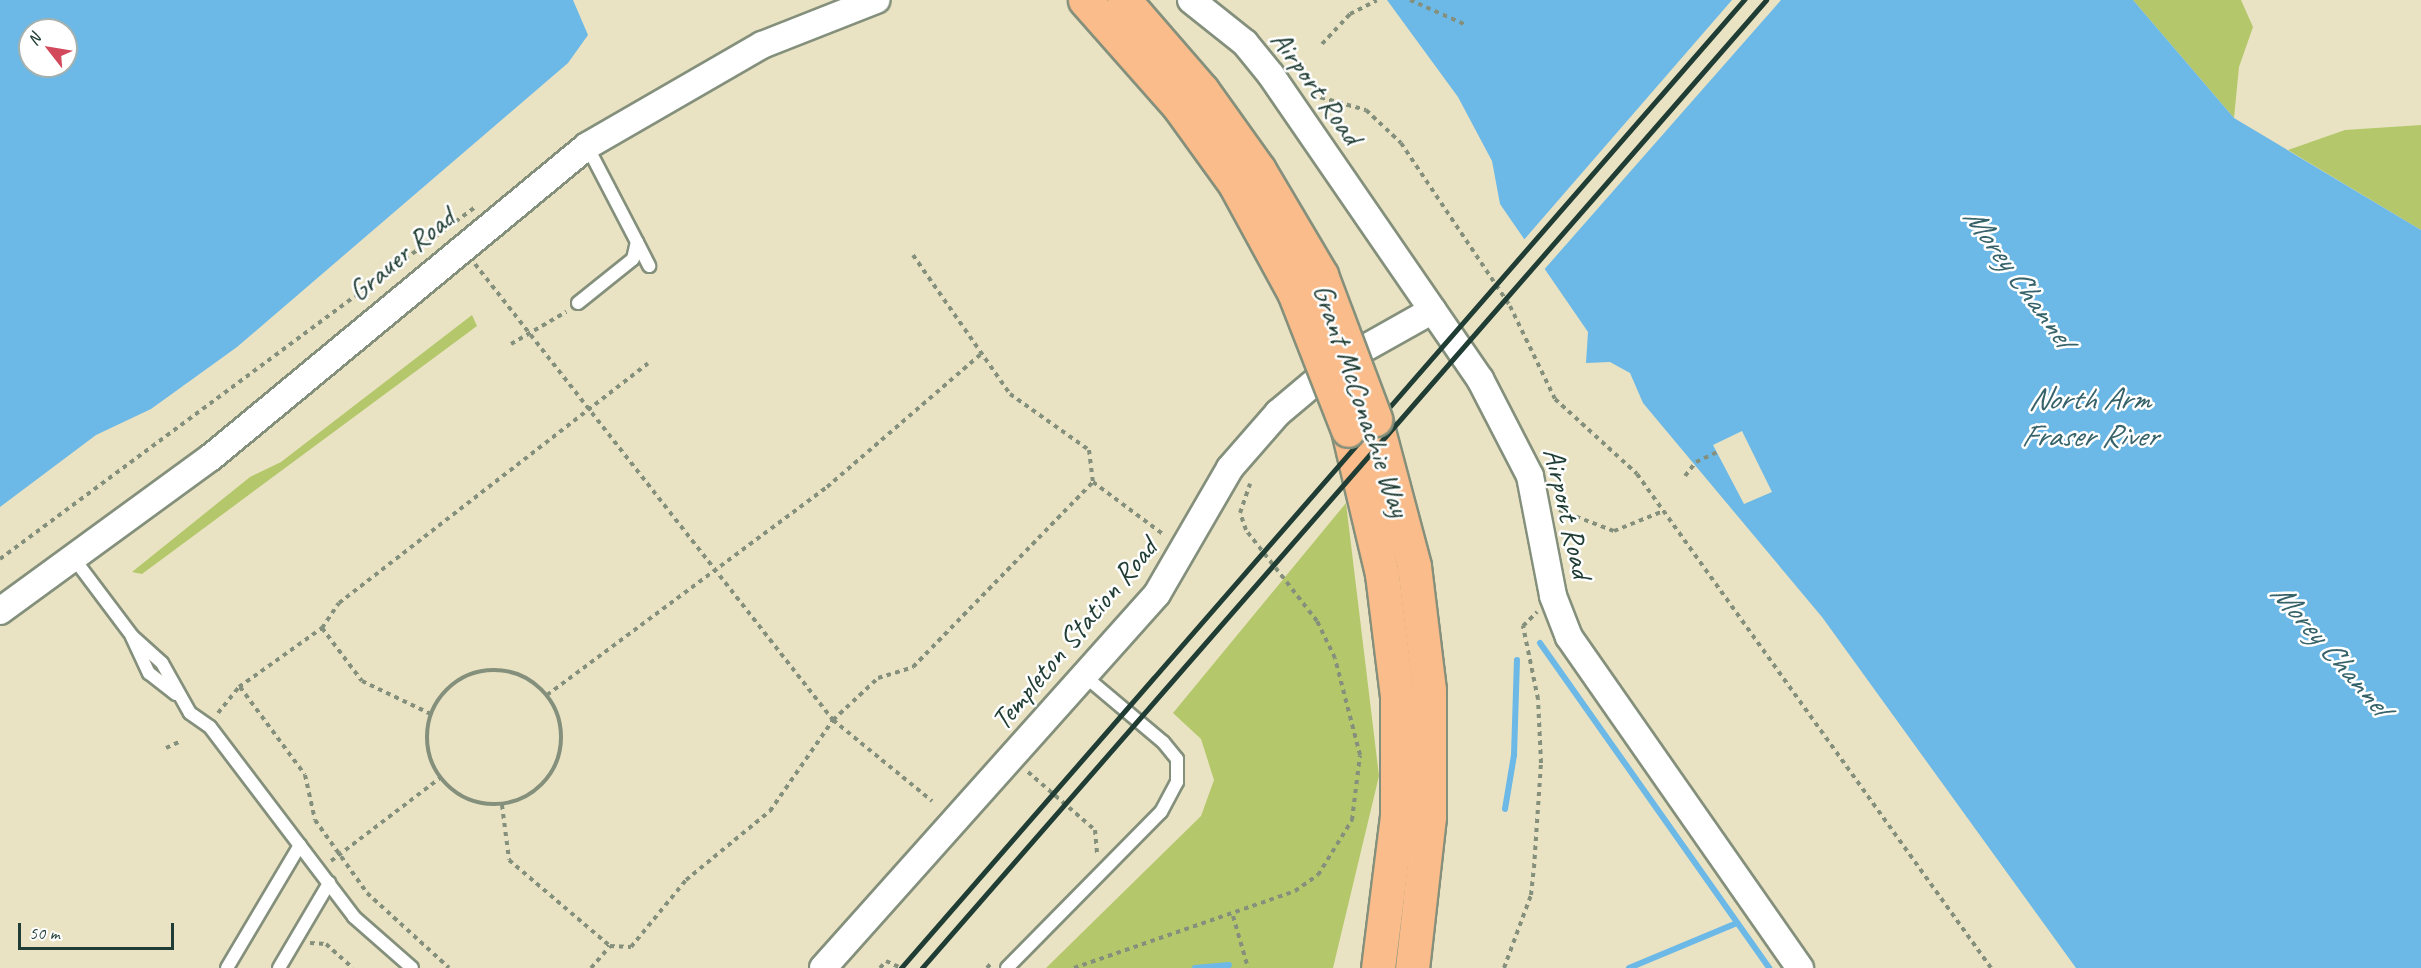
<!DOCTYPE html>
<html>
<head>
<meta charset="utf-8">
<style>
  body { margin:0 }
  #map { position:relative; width:2421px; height:968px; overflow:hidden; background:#e9e3c3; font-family:Caveat,sans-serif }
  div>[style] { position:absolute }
  .green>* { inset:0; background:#b4c86b }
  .water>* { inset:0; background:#6cb8e6 }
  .pier>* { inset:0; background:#e9e3c3 }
  .stream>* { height:6px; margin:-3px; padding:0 3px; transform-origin:3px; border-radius:3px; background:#6cb8e6 }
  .path>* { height:4px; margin-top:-2px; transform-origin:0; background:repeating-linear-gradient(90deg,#84907c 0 4.5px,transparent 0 9px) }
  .path>.ring { margin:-2px; padding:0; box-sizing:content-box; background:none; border:4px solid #84907c; border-radius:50% }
  .roads { filter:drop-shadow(2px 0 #84907c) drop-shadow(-2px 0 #84907c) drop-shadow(0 2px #84907c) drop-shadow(0 -2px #84907c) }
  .lane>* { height:12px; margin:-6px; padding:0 6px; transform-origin:6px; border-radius:6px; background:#fff }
  .street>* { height:26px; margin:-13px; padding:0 13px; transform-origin:13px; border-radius:13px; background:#fff }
  .primary>* { height:33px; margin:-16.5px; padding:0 16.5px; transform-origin:16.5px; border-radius:16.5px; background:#f9bc8a }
  .rail>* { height:4.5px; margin:-2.25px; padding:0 2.25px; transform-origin:2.25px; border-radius:2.25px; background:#1f3d34 }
  .bridges { filter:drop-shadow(2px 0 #84907c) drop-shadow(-2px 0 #84907c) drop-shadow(0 2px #84907c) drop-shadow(0 -2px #84907c) }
  .primary-bridge>* { height:33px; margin:-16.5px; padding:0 16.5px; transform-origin:16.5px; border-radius:16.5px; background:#f9bc8a }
  span { translate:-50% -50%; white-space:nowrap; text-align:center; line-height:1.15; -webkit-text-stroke:5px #fff; paint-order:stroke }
  .street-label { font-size:30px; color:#1f3d34 }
  .water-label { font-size:32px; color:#366269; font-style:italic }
  .north { position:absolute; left:18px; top:18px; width:60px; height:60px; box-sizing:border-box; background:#fff; border:2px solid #a5b1ae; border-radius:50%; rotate:301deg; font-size:16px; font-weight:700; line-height:24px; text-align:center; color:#1f3d34 }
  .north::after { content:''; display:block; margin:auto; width:21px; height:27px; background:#d1495b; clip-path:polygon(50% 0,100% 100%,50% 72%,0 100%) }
  .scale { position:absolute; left:18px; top:923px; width:156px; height:27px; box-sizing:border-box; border:3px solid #1f3d34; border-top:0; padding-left:8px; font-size:18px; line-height:21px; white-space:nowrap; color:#1f3d34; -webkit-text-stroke:4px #fff; paint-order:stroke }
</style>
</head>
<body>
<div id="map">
  <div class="green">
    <div style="clip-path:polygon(2133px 0,2241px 0,2253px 27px,2239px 67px,2234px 118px)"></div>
    <div style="clip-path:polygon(2421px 125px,2421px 230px,2288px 150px,2345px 130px)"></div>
    <div style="clip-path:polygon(472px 315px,477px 326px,142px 574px,132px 572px,250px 477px,281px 462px)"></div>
    <div style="clip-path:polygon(1346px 503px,1379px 776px,1333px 968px,1046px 968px,1201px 816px,1214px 780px,1201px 739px,1173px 713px)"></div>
  </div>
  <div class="water">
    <div style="clip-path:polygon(evenodd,0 0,573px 0,588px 35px,568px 63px,237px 347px,151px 409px,96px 435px,0 507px,0 0,30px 30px,66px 30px,66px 66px,30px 66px,30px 30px)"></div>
    <div style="clip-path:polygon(1387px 0,2133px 0,2234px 118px,2421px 230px,2421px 968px,2076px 968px,1822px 617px,1643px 403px,1630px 373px,1610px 362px,1586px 363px,1588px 332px,1500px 204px,1492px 161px,1458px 97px)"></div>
  </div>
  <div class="pier">
    <div style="clip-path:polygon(1732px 0,1781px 0,1542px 272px,1522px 242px)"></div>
    <div style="clip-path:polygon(1742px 431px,1772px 492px,1744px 504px,1713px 445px)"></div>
  </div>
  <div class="stream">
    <div style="left:1540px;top:643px;width:398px;rotate:54.8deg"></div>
    <div style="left:1505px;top:809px;width:55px;rotate:-80.5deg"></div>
    <div style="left:1514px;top:755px;width:95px;rotate:-88.2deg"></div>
    <div style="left:1195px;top:968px;width:34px;rotate:-5deg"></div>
    <div style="left:1629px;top:968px;width:117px;rotate:-22.6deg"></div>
  </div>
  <div class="path">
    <div style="left:1410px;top:0;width:59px;rotate:24deg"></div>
    <div style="left:1322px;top:44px;width:41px;rotate:-47deg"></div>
    <div style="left:1350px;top:14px;width:30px;rotate:-27deg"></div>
    <div style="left:1312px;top:95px;width:56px;rotate:15.5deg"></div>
    <div style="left:1366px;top:110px;width:48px;rotate:43.3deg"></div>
    <div style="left:1401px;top:143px;width:196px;rotate:56.2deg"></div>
    <div style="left:1510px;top:306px;width:103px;rotate:64.2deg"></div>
    <div style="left:1555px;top:399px;width:111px;rotate:42.4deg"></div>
    <div style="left:1637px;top:474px;width:608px;rotate:54.37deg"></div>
    <div style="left:913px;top:255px;width:169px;rotate:55.1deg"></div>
    <div style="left:1010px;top:394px;width:97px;rotate:35.3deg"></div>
    <div style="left:1089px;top:450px;width:32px;rotate:83deg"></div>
    <div style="left:1093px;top:482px;width:89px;rotate:36.7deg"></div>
    <div style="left:475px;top:264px;width:580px;rotate:51.86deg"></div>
    <div style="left:833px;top:720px;width:128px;rotate:39.3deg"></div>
    <div style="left:511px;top:344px;width:64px;rotate:-30.2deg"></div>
    <div style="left:1685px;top:476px;width:18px;rotate:-52deg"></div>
    <div style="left:1696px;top:462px;width:23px;rotate:-25deg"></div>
    <div style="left:1559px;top:510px;width:59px;rotate:20.9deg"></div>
    <div style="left:1614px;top:531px;width:51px;rotate:-22deg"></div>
    <div style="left:0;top:559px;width:590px;rotate:-36.52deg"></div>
    <div style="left:322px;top:628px;width:66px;rotate:53deg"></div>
    <div style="left:362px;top:681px;width:76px;rotate:25.6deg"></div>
    <div class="ring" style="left:427px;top:670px;width:130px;height:130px"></div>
    <div style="left:240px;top:687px;width:109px;rotate:53.5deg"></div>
    <div style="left:305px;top:775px;width:46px;rotate:77.5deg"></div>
    <div style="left:315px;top:820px;width:90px;rotate:54.5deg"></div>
    <div style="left:367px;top:893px;width:111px;rotate:42.4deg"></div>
    <div style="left:547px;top:695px;width:349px;rotate:-36.6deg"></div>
    <div style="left:827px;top:487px;width:205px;rotate:-40.8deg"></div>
    <div style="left:218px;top:713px;width:33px;rotate:-51deg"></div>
    <div style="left:239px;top:687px;width:102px;rotate:-35.4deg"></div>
    <div style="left:322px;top:628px;width:30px;rotate:-56deg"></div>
    <div style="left:339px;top:603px;width:391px;rotate:-37.8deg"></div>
    <div style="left:166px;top:748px;width:14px;rotate:-25deg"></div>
    <div style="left:1028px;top:772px;width:89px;rotate:40.9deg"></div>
    <div style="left:1095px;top:830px;width:23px;rotate:85deg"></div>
    <div style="left:502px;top:805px;width:55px;rotate:82.7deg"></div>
    <div style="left:509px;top:860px;width:133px;rotate:40.4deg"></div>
    <div style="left:610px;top:946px;width:21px;rotate:3deg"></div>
    <div style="left:631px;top:947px;width:87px;rotate:-50.6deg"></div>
    <div style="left:686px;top:880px;width:109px;rotate:-39.4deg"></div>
    <div style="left:770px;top:811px;width:111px;rotate:-55.3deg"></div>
    <div style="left:833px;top:720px;width:62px;rotate:-43deg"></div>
    <div style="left:878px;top:678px;width:37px;rotate:-17deg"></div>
    <div style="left:913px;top:667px;width:258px;rotate:-45.8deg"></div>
    <div style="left:331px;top:861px;width:137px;rotate:-37.3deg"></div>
    <div style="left:1233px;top:916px;width:54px;rotate:73.9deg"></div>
    <div style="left:310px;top:943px;width:16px;rotate:4deg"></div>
    <div style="left:326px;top:944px;width:36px;rotate:42deg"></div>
    <div style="left:591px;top:968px;width:29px;rotate:-49deg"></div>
    <div style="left:880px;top:968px;width:9px;rotate:-49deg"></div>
    <div style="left:886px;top:961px;width:17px;rotate:25deg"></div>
    <div style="left:987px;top:968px;width:8px;rotate:-50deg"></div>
    <div style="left:1074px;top:968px;width:234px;rotate:-19.2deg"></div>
    <div style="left:1295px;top:891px;width:28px;rotate:-35deg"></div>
    <div style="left:1318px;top:875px;width:65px;rotate:-58.3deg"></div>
    <div style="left:1352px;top:820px;width:65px;rotate:-83deg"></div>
    <div style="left:1360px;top:755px;width:100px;rotate:-104.5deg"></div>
    <div style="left:1335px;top:658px;width:41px;rotate:-115.9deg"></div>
    <div style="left:1317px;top:621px;width:115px;rotate:-128deg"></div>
    <div style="left:1246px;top:530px;width:18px;rotate:-109deg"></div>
    <div style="left:1240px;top:513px;width:31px;rotate:-71deg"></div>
    <div style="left:1504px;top:968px;width:78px;rotate:-69.7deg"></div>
    <div style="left:1531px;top:895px;width:27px;rotate:-84deg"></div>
    <div style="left:1534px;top:868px;width:105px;rotate:-86.2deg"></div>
    <div style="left:1541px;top:763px;width:64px;rotate:-92.7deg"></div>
    <div style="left:1538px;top:699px;width:75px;rotate:-101.6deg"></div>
    <div style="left:1523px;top:626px;width:20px;rotate:-45deg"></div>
  </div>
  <div class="roads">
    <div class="lane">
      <div style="left:637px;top:242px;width:27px;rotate:63deg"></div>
      <div style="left:578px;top:303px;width:70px;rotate:-38.7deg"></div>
      <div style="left:633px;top:259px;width:17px;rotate:-77deg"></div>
      <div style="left:637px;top:242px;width:108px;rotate:-117.5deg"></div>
      <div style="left:75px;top:560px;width:95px;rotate:53.1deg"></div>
      <div style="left:132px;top:636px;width:40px;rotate:42deg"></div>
      <div style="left:162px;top:663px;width:57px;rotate:60.8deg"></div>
      <div style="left:190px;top:713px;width:24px;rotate:35deg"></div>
      <div style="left:210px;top:727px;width:238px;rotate:52.8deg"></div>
      <div style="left:354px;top:917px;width:77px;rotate:41.3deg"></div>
      <div style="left:132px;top:637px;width:40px;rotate:65deg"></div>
      <div style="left:149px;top:673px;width:34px;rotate:38deg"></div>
      <div style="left:227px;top:968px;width:143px;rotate:-59.3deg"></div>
      <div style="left:279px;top:968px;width:99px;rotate:-59.5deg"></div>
      <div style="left:1007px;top:968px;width:219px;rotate:-45.4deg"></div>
      <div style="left:1161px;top:812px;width:34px;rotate:-62deg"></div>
      <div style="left:1177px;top:782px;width:23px;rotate:-90deg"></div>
      <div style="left:1177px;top:759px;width:22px;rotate:-129deg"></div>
      <div style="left:1163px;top:742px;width:99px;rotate:-139.9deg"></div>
    </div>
    <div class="street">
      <div style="left:1191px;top:0;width:69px;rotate:38.5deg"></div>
      <div style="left:1245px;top:43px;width:41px;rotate:50.9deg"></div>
      <div style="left:1271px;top:75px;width:369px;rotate:55.5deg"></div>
      <div style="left:1480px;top:379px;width:109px;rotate:62.7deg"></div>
      <div style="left:1530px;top:476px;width:122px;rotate:79.1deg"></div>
      <div style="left:1553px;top:596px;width:44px;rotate:68.7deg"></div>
      <div style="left:1569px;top:637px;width:404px;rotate:55.1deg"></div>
      <div style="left:0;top:611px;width:260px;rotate:-36.1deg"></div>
      <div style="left:210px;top:458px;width:489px;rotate:-39.6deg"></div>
      <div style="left:587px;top:146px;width:202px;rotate:-30deg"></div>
      <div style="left:762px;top:45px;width:123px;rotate:-21.5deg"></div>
      <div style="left:823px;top:968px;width:501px;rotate:-48.23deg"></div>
      <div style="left:1157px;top:594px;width:146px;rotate:-59.9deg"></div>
      <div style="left:1230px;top:468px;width:73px;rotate:-48.9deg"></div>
      <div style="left:1278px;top:413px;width:75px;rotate:-40.1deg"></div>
      <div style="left:1335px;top:365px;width:112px;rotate:-29.3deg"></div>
    </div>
    <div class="primary">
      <div style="left:1375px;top:419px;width:152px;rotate:75.1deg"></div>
      <div style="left:1414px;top:566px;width:125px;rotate:83.1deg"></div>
      <div style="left:1429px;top:690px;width:127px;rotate:90deg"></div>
      <div style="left:1429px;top:817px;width:152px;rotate:96.4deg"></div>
      <div style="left:1348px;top:430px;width:148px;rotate:76.7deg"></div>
      <div style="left:1382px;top:574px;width:123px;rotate:83deg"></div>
      <div style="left:1397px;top:696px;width:120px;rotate:90deg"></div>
      <div style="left:1397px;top:816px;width:153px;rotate:97.1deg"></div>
    </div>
  </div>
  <div class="rail">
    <div style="left:901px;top:968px;width:1284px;rotate:-48.95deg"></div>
    <div style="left:922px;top:968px;width:1284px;rotate:-48.91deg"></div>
  </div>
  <div class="bridges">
    <div class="primary-bridge">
      <div style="left:1085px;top:0;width:140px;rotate:48.5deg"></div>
      <div style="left:1178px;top:105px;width:97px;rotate:54.2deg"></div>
      <div style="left:1235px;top:184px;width:123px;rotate:61.4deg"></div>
      <div style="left:1294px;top:292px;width:148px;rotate:68.6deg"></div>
      <div style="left:1124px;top:0;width:119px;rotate:49.1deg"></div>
      <div style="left:1202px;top:90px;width:98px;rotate:54.5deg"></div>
      <div style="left:1259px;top:170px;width:122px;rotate:59.4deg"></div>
      <div style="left:1321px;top:275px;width:154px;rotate:69.4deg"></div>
    </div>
  </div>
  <div class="street-label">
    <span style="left:1317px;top:87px;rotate:54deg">Airport Road</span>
    <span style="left:401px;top:254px;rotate:-40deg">Grauer Road</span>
    <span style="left:1362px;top:400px;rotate:71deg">Grant McConachie Way</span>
    <span style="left:1568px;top:513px;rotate:77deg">Airport Road</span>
    <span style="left:1074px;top:634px;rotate:-50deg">Templeton Station Road</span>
  </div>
  <div class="water-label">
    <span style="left:2018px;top:277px;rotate:54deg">Morey Channel</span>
    <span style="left:2089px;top:418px">North Arm<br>Fraser River</span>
    <span style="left:2330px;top:649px;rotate:49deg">Morey Channel</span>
  </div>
  <div class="north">N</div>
  <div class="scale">50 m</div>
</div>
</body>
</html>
